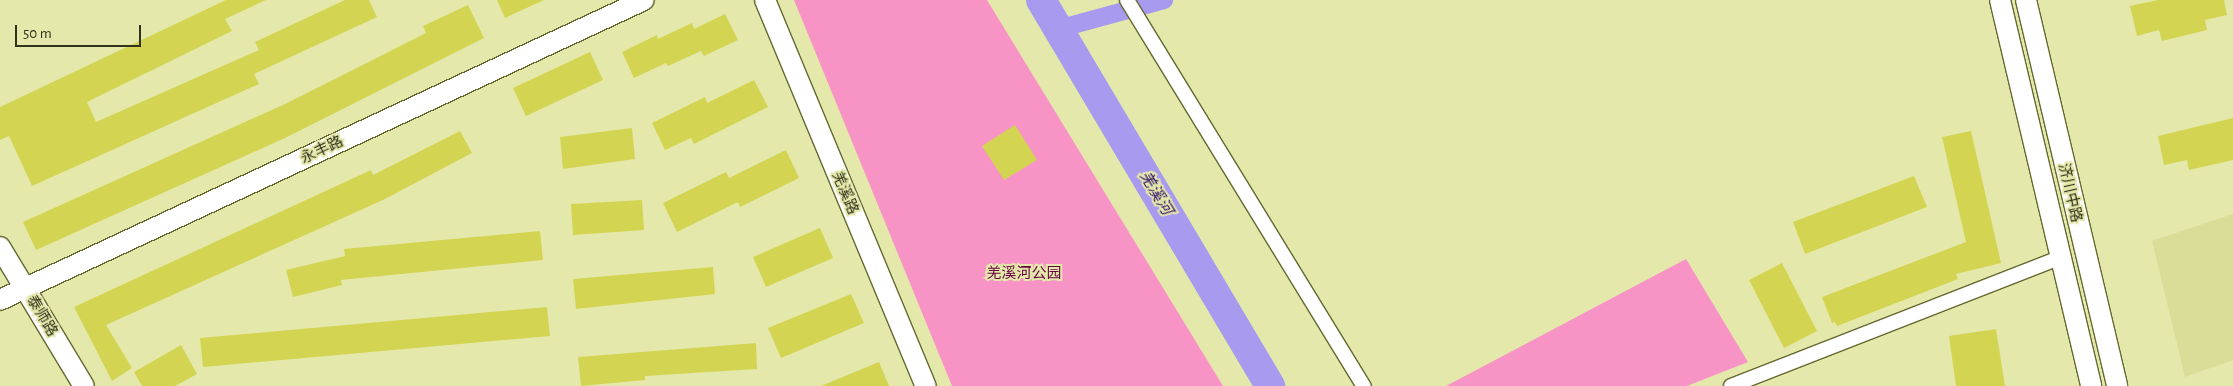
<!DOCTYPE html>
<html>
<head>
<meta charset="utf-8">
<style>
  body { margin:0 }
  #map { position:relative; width:2233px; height:386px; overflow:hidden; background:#e5e8ab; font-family:"Alegreya Sans","Noto Sans SC",sans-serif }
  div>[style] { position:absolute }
  .built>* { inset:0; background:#dadd98 }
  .green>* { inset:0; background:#f894c5 }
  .canal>* { height:18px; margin:-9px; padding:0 9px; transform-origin:9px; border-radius:9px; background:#a79aef }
  .river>* { height:30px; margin:-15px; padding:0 15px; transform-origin:15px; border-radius:15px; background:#a79aef }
  .building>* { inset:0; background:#d3d552 }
  .roads { filter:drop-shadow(1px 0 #66682f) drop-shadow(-1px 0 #66682f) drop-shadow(0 1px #66682f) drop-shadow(0 -1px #66682f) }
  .street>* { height:14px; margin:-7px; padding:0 7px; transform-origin:7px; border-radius:7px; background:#fff }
  .secondary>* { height:20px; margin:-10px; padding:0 10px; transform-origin:10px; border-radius:10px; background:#fff }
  span { translate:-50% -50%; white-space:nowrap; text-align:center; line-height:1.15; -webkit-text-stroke:4px #e5e8ab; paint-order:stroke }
  .street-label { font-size:15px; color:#31321a }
  .park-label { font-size:15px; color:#690043 }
  .water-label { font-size:16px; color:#31116e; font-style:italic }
  .scale { position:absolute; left:15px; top:25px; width:126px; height:22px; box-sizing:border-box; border:2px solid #31321a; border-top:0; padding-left:6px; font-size:15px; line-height:18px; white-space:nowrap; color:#31321a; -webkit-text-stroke:4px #e5e8ab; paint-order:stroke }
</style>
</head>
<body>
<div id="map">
  <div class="built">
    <div style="clip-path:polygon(2233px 214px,2233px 360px,2185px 377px,2152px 241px)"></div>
  </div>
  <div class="green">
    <div style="clip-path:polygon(794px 0,987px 0,1223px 386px,952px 386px)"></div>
    <div style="clip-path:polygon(1686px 259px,1748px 362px,1687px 386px,1446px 386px)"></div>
  </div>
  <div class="canal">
    <div style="left:1058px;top:29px;width:110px;rotate:-15.3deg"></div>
  </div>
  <div class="river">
    <div style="left:1041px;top:0;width:449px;rotate:59.3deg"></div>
  </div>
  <div class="building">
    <div style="clip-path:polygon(226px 0,266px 0,225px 19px,232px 31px,87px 102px,96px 122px,259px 50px,255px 42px,345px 0,369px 0,377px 17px,254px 74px,259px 84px,32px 186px,9px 136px,0 140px,0 107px)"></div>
    <div style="clip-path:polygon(497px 0,544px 0,505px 18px)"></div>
    <div style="clip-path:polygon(2158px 0,2224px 0,2227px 15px,2205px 20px,2207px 30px,2162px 41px,2159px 30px,2137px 36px,2130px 6px)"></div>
    <div style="clip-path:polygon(468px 5px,484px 38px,285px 138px,36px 250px,23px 222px,285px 104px,426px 33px,423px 26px)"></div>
    <div style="clip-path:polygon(725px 14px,738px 40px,704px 56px,701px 51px,668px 66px,666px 63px,634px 78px,622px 52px,657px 35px,658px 39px,692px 23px,694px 29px)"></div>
    <div style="clip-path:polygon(590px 52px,603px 80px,526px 116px,513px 88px)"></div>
    <div style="clip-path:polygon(754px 80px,768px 107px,694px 144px,691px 138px,665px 150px,652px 123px,705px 97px,707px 103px)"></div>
    <div style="clip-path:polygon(2233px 118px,2233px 160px,2189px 170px,2187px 160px,2164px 165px,2158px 136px)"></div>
    <div style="clip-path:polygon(1015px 125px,1037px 160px,1004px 180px,982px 146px)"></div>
    <div style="clip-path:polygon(632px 128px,635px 159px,563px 169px,560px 137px)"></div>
    <div style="clip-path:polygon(460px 131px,472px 153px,385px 199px,106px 325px,132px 368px,112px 381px,74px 307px,371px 170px,373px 175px)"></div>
    <div style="clip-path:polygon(1971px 131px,2001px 263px,1956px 274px,1958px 279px,1837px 326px,1835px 322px,1832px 323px,1822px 297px,1966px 242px,1942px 137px)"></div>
    <div style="clip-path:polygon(786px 150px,799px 178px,740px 207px,738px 202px,677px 232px,663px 203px,726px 172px,729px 178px)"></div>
    <div style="clip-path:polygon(1914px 176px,1927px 207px,1805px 254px,1793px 222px)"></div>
    <div style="clip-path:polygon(642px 200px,644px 230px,573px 235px,571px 204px)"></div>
    <div style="clip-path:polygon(820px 228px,833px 258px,766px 287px,753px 257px)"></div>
    <div style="clip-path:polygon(540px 231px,543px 260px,341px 280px,342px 285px,293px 297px,286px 270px,345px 256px,344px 249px)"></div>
    <div style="clip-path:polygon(1782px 263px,1817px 331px,1784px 348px,1749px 280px)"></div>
    <div style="clip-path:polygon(713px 267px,715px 294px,576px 309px,573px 279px)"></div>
    <div style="clip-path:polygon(851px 294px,864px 323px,781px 358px,768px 328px)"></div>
    <div style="clip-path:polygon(547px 307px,550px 336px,203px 367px,200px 338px)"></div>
    <div style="clip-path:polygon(1996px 329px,2005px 386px,1956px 386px,1949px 336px)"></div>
    <div style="clip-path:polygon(756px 343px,757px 369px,645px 376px,645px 380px,581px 386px,578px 357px)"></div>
    <div style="clip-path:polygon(181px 345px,197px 374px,175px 386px,142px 386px,134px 372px)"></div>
    <div style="clip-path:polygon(879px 362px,889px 386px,821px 386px)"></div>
  </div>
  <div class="roads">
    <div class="street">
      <div style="left:1127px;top:0;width:453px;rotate:58.5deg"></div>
      <div style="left:1731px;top:386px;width:352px;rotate:-21.3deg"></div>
    </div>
    <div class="secondary">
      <div style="left:765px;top:0;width:418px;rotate:67.4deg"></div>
      <div style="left:2000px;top:0;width:397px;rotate:76.7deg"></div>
      <div style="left:2026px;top:0;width:397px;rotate:76.7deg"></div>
      <div style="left:0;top:247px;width:162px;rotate:58.9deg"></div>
      <div style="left:0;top:300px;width:710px;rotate:-24.98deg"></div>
    </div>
  </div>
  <div class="street-label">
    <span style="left:322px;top:150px;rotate:-25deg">永丰路</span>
    <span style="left:845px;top:193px;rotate:67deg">羌溪路</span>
    <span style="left:2070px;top:193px;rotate:77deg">济川中路</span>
    <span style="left:42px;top:316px;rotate:59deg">泰师路</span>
  </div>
  <div class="park-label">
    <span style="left:1024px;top:274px">羌溪河公园</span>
  </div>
  <div class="water-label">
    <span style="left:1156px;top:193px;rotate:59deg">羌溪河</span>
  </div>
  <div class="scale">50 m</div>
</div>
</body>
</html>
